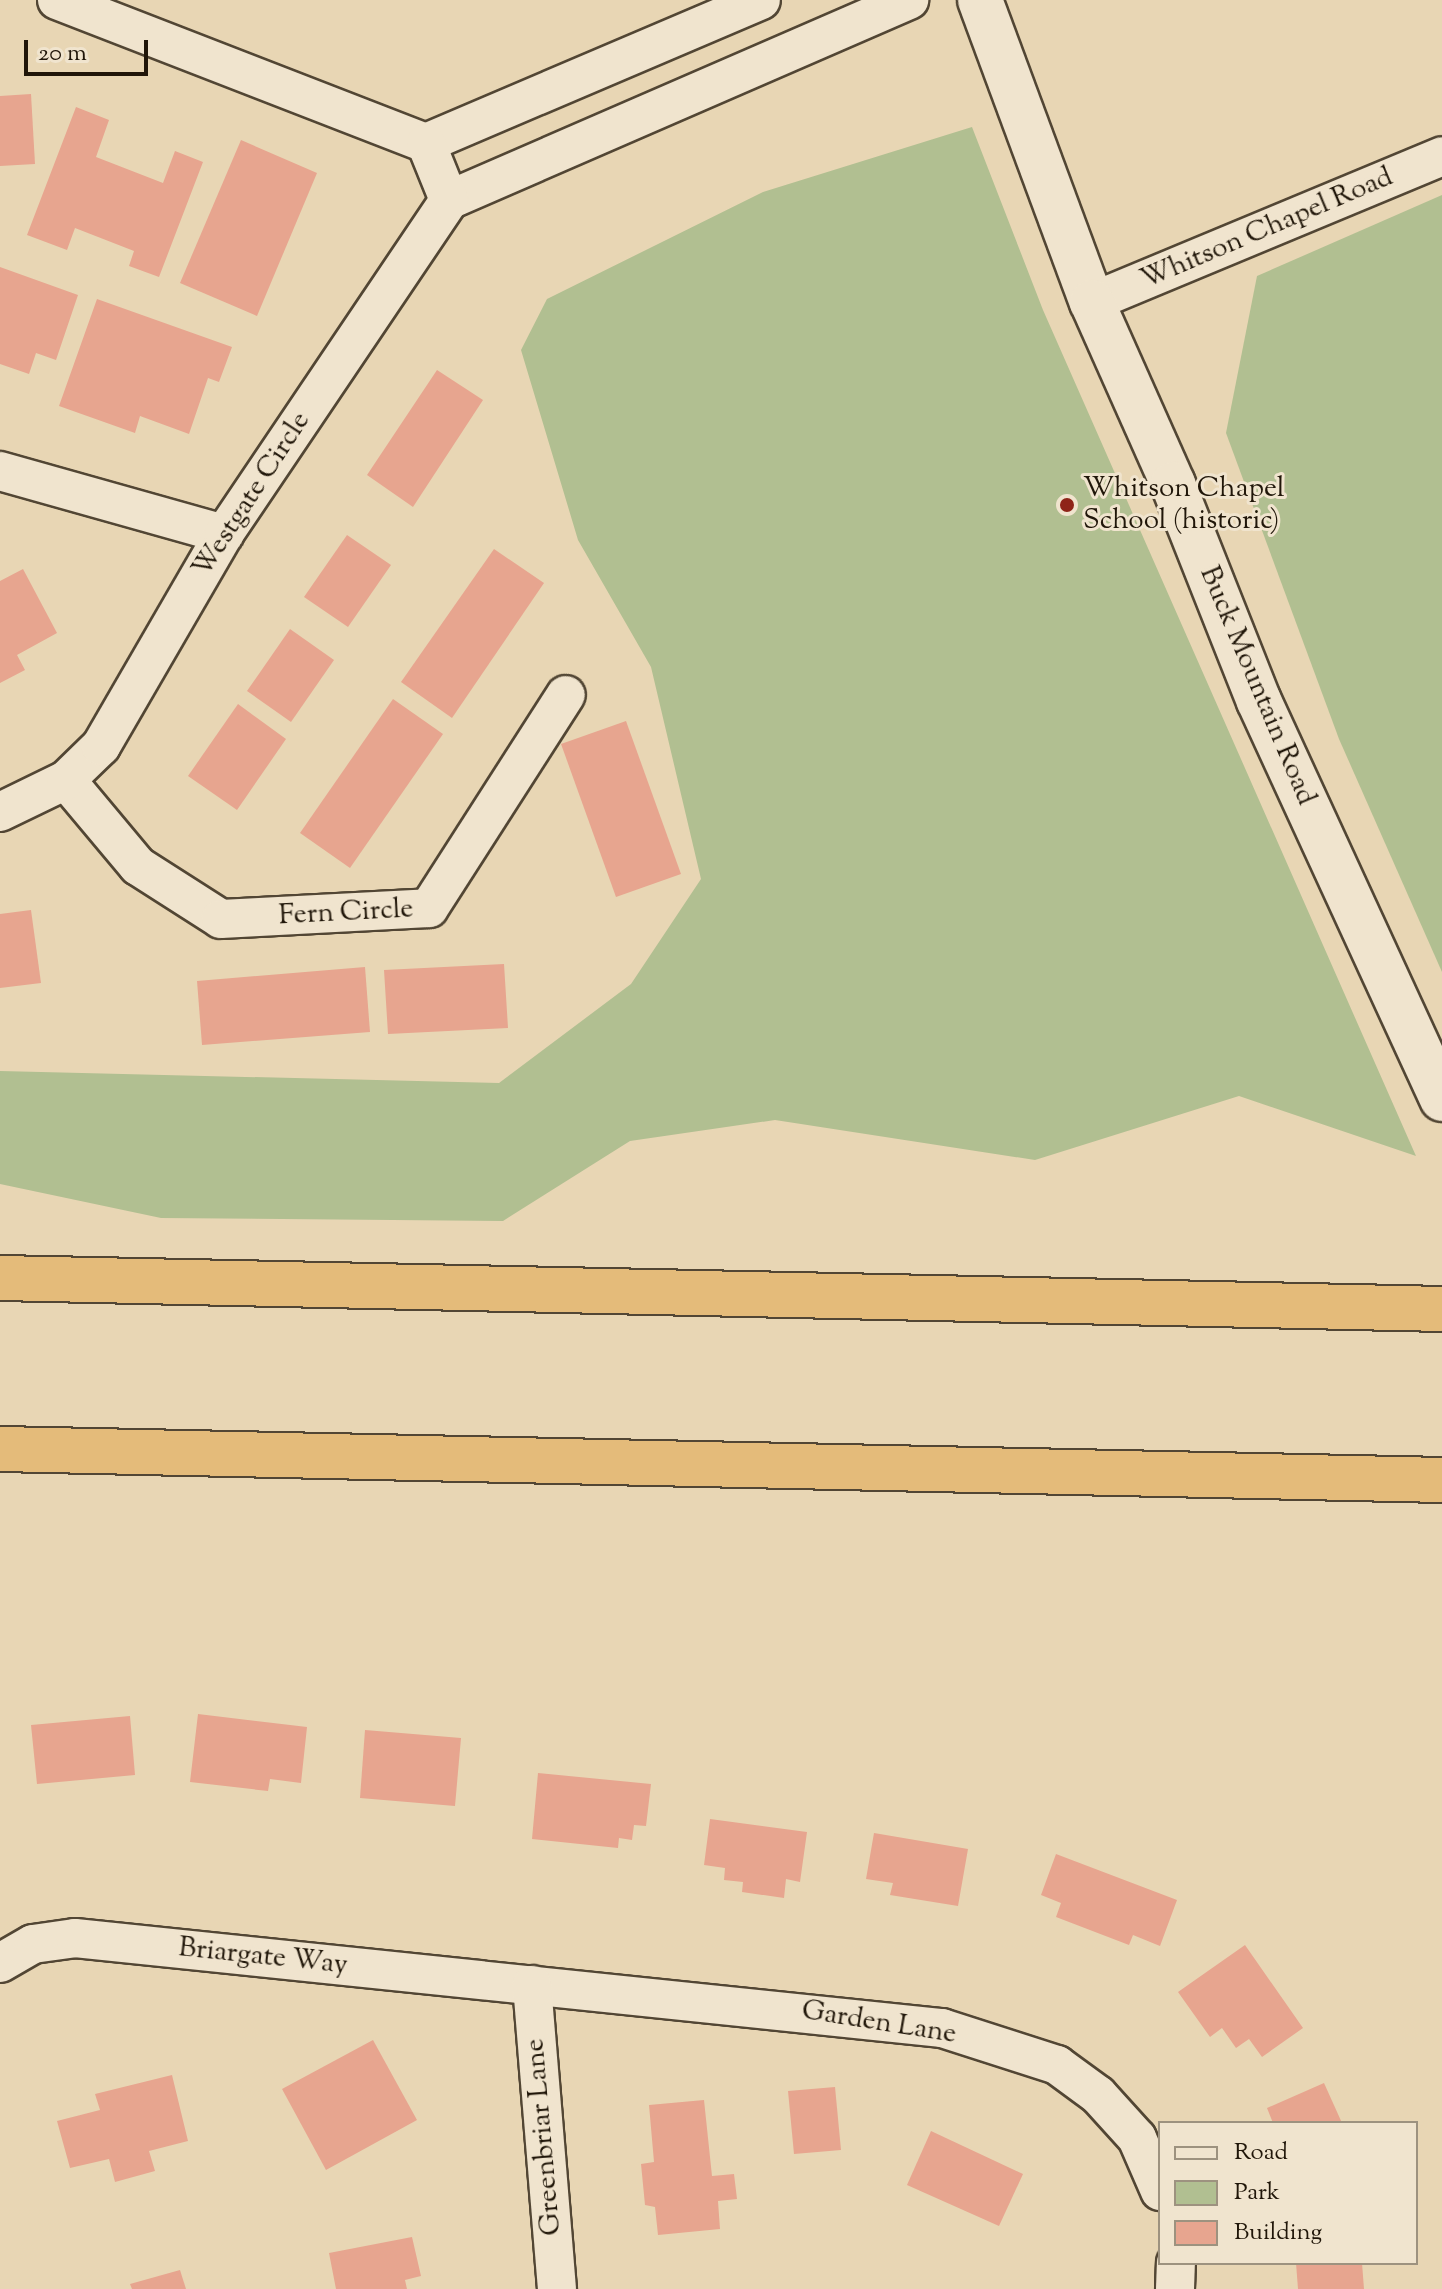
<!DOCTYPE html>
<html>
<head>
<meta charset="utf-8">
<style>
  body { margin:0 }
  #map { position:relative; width:1442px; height:2289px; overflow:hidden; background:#e8d6b4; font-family:"Sorts Mill Goudy",serif }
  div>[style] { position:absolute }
  .green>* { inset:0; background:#b1bf91 }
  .building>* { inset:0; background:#e7a58f }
  .roads { filter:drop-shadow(2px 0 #524634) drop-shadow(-2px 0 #524634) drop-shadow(0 2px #524634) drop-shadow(0 -2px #524634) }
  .street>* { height:38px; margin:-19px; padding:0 19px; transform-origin:19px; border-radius:19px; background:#f0e4ce }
  .secondary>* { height:44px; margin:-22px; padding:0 22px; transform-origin:22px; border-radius:22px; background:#f0e4ce }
  .highway>* { height:44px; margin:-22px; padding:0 22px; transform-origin:22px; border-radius:22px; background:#e4bb7a }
  .dots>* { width:22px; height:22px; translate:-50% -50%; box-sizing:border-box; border:4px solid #f0e4ce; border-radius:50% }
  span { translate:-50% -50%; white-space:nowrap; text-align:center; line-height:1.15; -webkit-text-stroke:6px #f0e4ce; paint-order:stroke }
  .street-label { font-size:28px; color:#201609 }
  .poi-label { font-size:28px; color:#201609 }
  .left { translate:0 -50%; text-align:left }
  .legend { position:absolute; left:1158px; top:2121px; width:260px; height:144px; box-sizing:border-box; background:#f0e4ce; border:2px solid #9d927f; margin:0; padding:10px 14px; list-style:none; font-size:24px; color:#201609 }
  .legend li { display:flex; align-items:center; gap:16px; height:40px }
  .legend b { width:40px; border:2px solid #9d927f }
  .scale { position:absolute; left:24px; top:40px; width:124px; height:36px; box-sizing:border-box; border:4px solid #201609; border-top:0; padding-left:10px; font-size:24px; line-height:28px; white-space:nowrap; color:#201609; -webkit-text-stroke:6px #f0e4ce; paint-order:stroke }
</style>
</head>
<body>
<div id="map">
  <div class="green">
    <div style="clip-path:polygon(972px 127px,1043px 310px,1416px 1156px,1239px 1096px,1035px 1160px,775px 1120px,630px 1141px,503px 1221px,161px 1218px,0 1184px,0 1071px,499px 1083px,631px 984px,701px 879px,651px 667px,578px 540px,521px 350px,547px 299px,763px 192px)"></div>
    <div style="clip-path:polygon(1442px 195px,1442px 972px,1339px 739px,1226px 433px,1257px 276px)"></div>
  </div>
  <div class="building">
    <div style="clip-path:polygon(31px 94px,35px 164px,0 166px,0 96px)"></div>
    <div style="clip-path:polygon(76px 107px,109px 120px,96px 157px,163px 183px,175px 151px,203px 162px,159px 277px,129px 266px,134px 251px,75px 228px,67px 250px,27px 235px)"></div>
    <div style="clip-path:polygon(241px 140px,317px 173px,257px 316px,180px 283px)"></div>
    <div style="clip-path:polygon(0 267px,78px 295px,56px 360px,36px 353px,29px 374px,0 364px)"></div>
    <div style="clip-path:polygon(97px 299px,232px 347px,219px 382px,208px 378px,189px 434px,140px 416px,135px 433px,59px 406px)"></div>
    <div style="clip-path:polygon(437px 370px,483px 400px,413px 507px,367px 475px)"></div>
    <div style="clip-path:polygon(347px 535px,391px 565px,348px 627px,304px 597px)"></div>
    <div style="clip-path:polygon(494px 549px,544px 583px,452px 718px,401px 682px)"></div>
    <div style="clip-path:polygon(23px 569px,57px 633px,17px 655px,25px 670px,0 683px,0 581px)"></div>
    <div style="clip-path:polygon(290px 629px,334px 660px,291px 722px,247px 691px)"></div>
    <div style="clip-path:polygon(393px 699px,443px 734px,350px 868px,300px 833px)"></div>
    <div style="clip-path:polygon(238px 704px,286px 739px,237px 810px,188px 776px)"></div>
    <div style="clip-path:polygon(626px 721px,681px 874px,616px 897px,561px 744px)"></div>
    <div style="clip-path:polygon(31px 910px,41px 983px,0 988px,0 914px)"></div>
    <div style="clip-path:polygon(504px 964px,508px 1028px,388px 1034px,384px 970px)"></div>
    <div style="clip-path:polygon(365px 967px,370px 1032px,202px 1045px,197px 981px)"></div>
    <div style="clip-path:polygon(198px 1714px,307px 1727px,301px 1783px,270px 1779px,268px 1791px,190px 1782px)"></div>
    <div style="clip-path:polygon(130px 1716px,135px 1775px,37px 1784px,31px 1725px)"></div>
    <div style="clip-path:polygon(365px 1730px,461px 1738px,455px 1806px,360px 1798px)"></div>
    <div style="clip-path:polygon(538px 1773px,651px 1784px,646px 1826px,634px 1825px,632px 1840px,619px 1838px,618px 1848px,532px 1839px)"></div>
    <div style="clip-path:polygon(710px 1819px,807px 1832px,800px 1882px,786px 1879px,784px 1898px,742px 1892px,743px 1882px,724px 1880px,725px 1868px,704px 1865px)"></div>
    <div style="clip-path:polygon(874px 1833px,968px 1849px,958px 1906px,890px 1895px,893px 1883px,866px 1879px)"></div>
    <div style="clip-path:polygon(1056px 1854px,1177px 1900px,1160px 1946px,1133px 1935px,1129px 1945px,1056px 1917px,1061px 1903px,1041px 1895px)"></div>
    <div style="clip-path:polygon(1245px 1945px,1303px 2028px,1262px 2057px,1249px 2039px,1236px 2048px,1222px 2028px,1210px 2037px,1178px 1992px)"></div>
    <div style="clip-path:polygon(373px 2040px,417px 2120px,326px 2170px,282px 2089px)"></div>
    <div style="clip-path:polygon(172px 2075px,188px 2141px,149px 2151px,155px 2171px,115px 2182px,109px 2159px,70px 2168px,57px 2121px,100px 2110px,95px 2094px)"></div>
    <div style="clip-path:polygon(1324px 2083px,1342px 2123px,1273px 2123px,1267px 2108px)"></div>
    <div style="clip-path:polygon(835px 2087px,841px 2150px,794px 2154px,788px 2091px)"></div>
    <div style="clip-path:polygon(704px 2100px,712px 2176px,734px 2174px,737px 2199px,718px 2201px,720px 2229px,658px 2235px,655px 2207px,645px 2205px,641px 2164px,654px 2162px,649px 2105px)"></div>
    <div style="clip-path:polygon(931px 2131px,1023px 2174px,999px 2226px,907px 2185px)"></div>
    <div style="clip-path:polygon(412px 2237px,421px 2276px,405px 2280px,407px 2289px,336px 2289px,329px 2253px)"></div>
    <div style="clip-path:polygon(1296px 2263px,1362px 2263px,1364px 2289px,1298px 2289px)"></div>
    <div style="clip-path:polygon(180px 2270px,186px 2289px,132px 2289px,130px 2284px)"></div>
  </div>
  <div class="roads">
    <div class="street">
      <div style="left:57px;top:0;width:396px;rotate:21.2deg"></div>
      <div style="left:426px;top:143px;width:364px;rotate:-23.1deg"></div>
      <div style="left:449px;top:200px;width:502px;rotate:-23.5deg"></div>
      <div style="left:1092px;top:302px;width:379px;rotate:-22.6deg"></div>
      <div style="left:0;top:471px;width:233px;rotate:15.7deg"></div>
      <div style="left:66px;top:780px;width:112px;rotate:50.1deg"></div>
      <div style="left:138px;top:866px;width:98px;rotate:32.6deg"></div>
      <div style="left:221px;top:919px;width:208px;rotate:-3deg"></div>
      <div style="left:429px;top:908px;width:253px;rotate:-57.3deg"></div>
      <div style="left:0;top:812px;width:73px;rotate:-25.9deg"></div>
      <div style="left:66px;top:780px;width:49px;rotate:-44.2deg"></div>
      <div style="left:101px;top:746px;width:245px;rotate:-59.9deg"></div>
      <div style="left:224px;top:534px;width:403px;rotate:-56deg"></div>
      <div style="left:449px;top:200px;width:61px;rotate:-112deg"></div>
      <div style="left:0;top:1963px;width:38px;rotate:-30deg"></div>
      <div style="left:33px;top:1944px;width:42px;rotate:-8.1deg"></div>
      <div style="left:75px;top:1938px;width:872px;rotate:5.93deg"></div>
      <div style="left:942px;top:2028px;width:121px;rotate:17.8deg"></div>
      <div style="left:1057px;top:2065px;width:51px;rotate:36.2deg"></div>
      <div style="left:1098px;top:2095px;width:58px;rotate:47.8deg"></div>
      <div style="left:1137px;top:2138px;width:58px;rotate:66.5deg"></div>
      <div style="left:532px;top:1985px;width:305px;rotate:85.3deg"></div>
      <div style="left:1175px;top:2289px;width:26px;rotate:-88deg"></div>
    </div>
    <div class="secondary">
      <div style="left:980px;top:0;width:322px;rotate:69.7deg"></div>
      <div style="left:1092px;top:302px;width:199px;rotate:66deg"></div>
      <div style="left:1173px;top:484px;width:233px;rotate:68.4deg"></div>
      <div style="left:1259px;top:701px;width:438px;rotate:65.3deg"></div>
    </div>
    <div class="highway">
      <div style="left:0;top:1278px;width:1442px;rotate:1.23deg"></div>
      <div style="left:0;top:1449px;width:1442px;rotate:1.23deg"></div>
    </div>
  </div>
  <div class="dots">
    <div style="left:1067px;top:505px;background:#8f2418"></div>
  </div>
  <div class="street-label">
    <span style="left:1267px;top:229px;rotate:-23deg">Whitson Chapel Road</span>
    <span style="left:252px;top:495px;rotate:-57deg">Westgate Circle</span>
    <span style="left:1257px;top:686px;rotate:67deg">Buck Mountain Road</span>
    <span style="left:346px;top:913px;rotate:-3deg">Fern Circle</span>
    <span style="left:263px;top:1957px;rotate:6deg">Briargate Way</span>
    <span style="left:879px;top:2023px;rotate:9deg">Garden Lane</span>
    <span style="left:544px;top:2137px;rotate:-95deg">Greenbriar Lane</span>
  </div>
  <div class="poi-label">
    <span class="left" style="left:1083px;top:505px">Whitson Chapel<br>School (historic)</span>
  </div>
  <ul class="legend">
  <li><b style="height:10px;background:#f0e4ce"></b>Road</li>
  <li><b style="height:22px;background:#b1bf91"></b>Park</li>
  <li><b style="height:22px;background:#e7a58f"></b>Building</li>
  </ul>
  <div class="scale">20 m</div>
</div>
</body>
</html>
